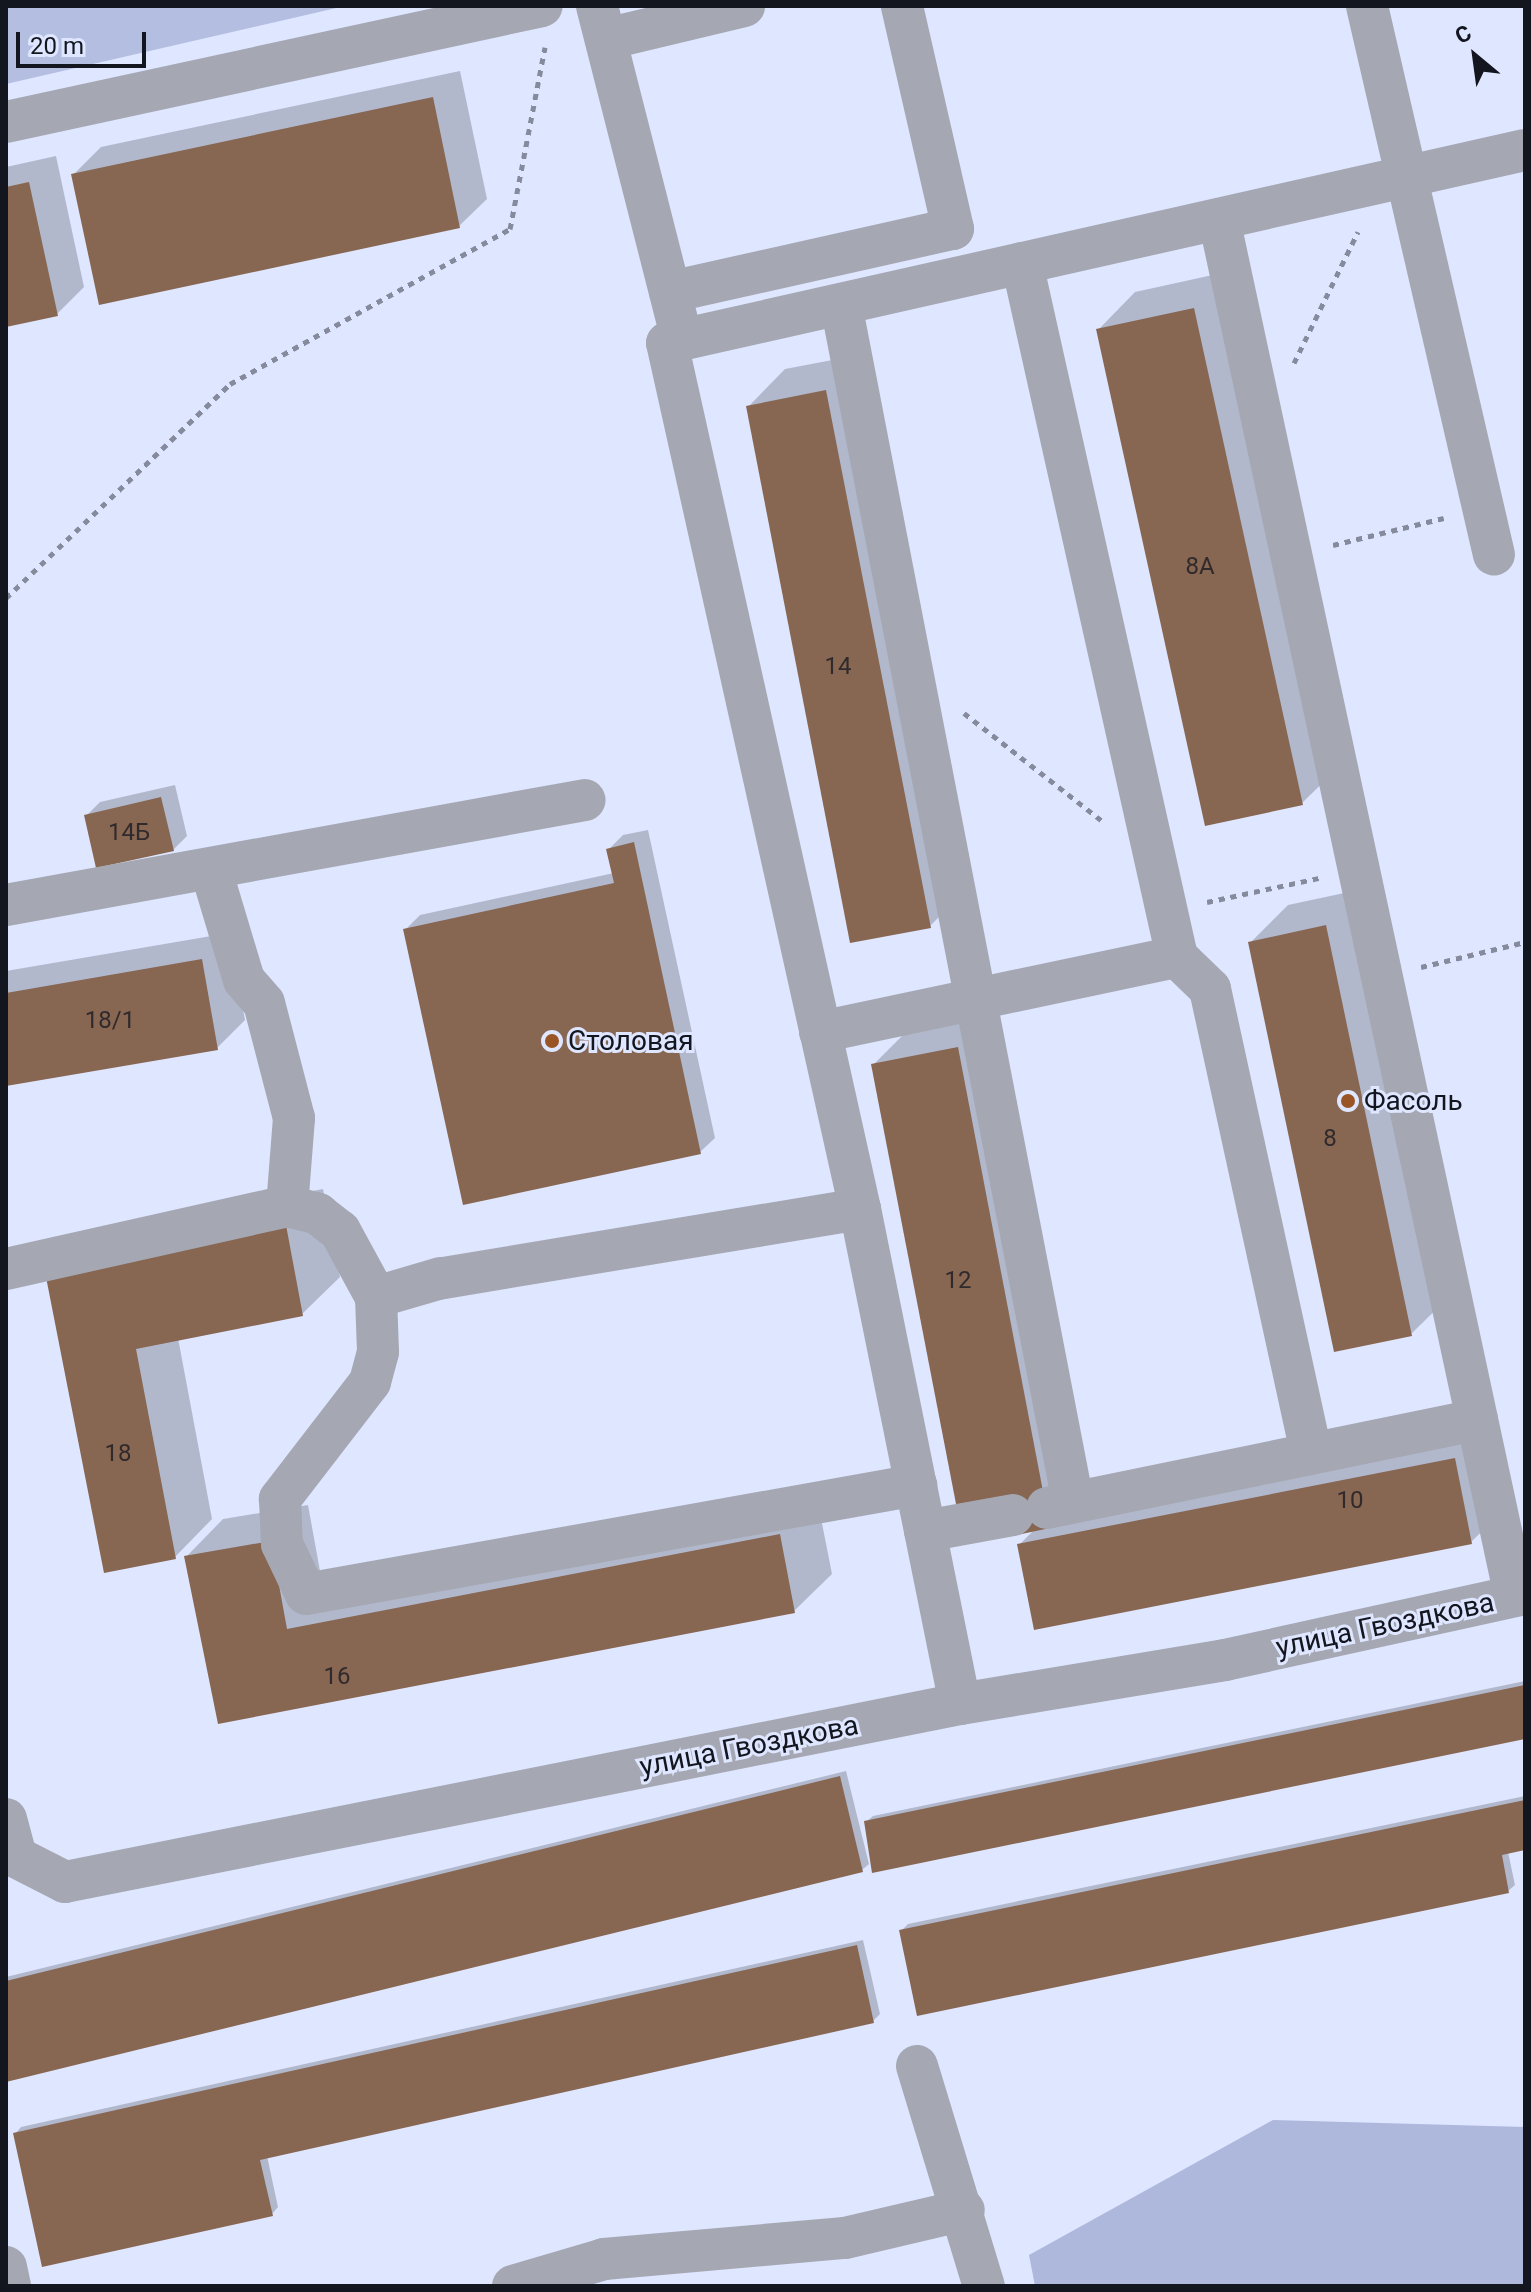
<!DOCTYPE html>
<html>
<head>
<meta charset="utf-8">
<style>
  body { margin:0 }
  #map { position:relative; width:1531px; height:2292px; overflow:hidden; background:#dfe6ff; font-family:Roboto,sans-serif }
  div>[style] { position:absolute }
  .green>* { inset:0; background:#b3bee1 }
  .forest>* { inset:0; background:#aeb8dc }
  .shadow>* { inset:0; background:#0003 }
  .building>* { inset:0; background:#876652 }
  .path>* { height:5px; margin-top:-2.5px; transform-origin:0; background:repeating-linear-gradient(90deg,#858a9c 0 6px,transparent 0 12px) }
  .minor>* { height:42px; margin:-21px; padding:0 21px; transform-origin:21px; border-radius:21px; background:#a5a8b3 }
  .dots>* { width:22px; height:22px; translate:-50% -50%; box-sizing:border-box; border:4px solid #dfe6ff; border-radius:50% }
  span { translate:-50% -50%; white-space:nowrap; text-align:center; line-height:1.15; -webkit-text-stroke:6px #dfe6ff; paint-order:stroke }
  .number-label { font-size:24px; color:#312a2c }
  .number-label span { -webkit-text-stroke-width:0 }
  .poi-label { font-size:28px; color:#14161f }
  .left { translate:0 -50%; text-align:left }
  .street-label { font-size:28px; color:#14161f }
  .frame { position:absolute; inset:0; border:8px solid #14161f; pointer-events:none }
  .north { position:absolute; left:1435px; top:16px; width:80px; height:80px; -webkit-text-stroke:6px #dfe6ff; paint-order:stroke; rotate:331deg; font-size:22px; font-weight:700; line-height:32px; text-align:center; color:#14161f }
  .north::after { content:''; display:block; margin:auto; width:28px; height:36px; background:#14161f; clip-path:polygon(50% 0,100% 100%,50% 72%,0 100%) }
  .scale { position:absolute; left:16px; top:32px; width:130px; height:36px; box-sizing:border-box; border:4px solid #14161f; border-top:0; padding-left:10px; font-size:24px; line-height:28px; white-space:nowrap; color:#14161f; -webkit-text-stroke:6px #dfe6ff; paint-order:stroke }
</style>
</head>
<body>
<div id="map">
  <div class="green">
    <div style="clip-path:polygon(6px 6px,345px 6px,6px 84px)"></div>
  </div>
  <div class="forest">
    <div style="clip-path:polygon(1273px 2120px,1525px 2127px,1525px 2286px,1035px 2286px,1029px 2255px)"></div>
  </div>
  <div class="shadow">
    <div style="clip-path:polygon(460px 71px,487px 199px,459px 226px,74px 174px,101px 147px)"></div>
    <div style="clip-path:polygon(56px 156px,84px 287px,57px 314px,6px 325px,6px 167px)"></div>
    <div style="clip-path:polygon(1231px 271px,1340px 766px,1302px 803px,1098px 330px,1135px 292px)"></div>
    <div style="clip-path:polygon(864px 354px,968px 888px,930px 926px,748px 407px,785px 369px)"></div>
    <div style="clip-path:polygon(175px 785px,187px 836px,173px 850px,86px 816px,100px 802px)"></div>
    <div style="clip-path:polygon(648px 830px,715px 1138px,700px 1152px,406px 929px,420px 915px,614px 873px,609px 849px,623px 835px)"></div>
    <div style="clip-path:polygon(1363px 889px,1449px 1297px,1411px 1334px,1250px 943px,1288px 905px)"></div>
    <div style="clip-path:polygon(229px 933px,245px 1020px,217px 1048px,6px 1084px,6px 971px)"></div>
    <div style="clip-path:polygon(995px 1011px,1087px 1489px,1492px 1422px,1509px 1505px,1471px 1542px,1019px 1545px,1035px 1529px,873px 1065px,911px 1027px)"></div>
    <div style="clip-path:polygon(323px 1189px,340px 1277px,302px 1314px,178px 1338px,212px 1519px,175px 1557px,85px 1235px)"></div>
    <div style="clip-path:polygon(817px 1498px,832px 1574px,794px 1611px,219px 1722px,186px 1557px,223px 1519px,308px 1505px,324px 1593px)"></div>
    <div style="clip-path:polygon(1525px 1681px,1525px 1737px,866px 1822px,873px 1816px)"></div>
    <div style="clip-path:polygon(846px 1771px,869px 1864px,862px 1870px,6px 2080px,6px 1977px)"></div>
    <div style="clip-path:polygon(1525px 1796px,1525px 1848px,1508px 1852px,1515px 1885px,1508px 1891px,901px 1931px,908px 1924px)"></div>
    <div style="clip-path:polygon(863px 1940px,880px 2014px,873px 2021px,267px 2156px,278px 2207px,272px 2214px,15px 2134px,21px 2127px)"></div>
  </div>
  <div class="building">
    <div style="clip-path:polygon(433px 97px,460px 228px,99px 305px,71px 174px)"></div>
    <div style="clip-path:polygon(29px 182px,58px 316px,6px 327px,6px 187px)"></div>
    <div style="clip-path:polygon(1194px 308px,1303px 805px,1205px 826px,1096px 329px)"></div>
    <div style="clip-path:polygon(826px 390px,931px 928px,850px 943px,746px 406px)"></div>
    <div style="clip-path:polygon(161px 797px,174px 851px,96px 868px,84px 815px)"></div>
    <div style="clip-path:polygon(634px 842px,701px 1154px,463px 1205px,403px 929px,614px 883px,606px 849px)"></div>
    <div style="clip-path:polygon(1326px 925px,1412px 1336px,1334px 1352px,1248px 942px)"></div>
    <div style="clip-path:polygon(202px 959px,218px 1050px,6px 1086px,6px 993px)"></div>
    <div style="clip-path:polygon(958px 1047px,1050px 1528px,1017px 1535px,957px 1509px,871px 1064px)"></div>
    <div style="clip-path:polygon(286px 1225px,303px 1316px,136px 1349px,176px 1559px,104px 1573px,45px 1272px)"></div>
    <div style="clip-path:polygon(1455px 1458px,1472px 1544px,1034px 1630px,1017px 1544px)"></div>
    <div style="clip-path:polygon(780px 1534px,795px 1613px,218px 1724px,184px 1556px,271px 1541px,287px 1629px)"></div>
    <div style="clip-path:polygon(1525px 1685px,1525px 1739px,872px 1873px,864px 1821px)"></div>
    <div style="clip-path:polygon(840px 1776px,863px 1872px,6px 2082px,6px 1981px)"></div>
    <div style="clip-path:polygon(1525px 1800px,1525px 1850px,1502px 1855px,1509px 1893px,917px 2016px,899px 1930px)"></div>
    <div style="clip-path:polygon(857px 1945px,874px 2023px,260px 2160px,273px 2216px,42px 2267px,13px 2133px)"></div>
  </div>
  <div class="path">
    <div style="left:1294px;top:363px;width:146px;rotate:-64deg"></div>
    <div style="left:1333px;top:545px;width:114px;rotate:-13.7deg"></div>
    <div style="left:6px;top:598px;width:310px;rotate:-43.7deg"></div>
    <div style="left:230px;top:384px;width:320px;rotate:-29deg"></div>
    <div style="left:510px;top:229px;width:185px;rotate:-79.1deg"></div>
    <div style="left:964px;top:713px;width:174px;rotate:38deg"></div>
    <div style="left:1207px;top:902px;width:115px;rotate:-12.1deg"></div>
    <div style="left:1421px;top:967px;width:107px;rotate:-13.5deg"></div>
  </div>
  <div class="minor">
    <div style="left:597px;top:6px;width:323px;rotate:75.7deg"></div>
    <div style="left:1367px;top:6px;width:563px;rotate:76.97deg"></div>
    <div style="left:606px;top:39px;width:142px;rotate:-13.4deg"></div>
    <div style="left:6px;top:122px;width:548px;rotate:-12.21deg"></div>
    <div style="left:1219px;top:219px;width:1408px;rotate:77.87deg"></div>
    <div style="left:1022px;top:263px;width:711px;rotate:77.41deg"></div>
    <div style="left:1177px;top:957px;width:46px;rotate:44.1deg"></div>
    <div style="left:1210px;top:989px;width:475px;rotate:77.7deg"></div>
    <div style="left:670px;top:292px;width:290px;rotate:-12.6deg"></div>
    <div style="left:953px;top:229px;width:229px;rotate:-102.9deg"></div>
    <div style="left:841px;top:304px;width:1220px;rotate:79.04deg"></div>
    <div style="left:211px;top:870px;width:115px;rotate:73.3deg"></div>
    <div style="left:244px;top:980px;width:30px;rotate:49deg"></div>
    <div style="left:264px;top:1003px;width:119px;rotate:75.4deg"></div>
    <div style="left:294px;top:1118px;width:88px;rotate:94.5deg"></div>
    <div style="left:6px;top:905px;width:588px;rotate:-10.28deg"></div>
    <div style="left:820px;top:1032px;width:365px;rotate:-11.9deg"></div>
    <div style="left:860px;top:1209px;width:425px;rotate:170.6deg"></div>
    <div style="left:441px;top:1278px;width:68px;rotate:163.7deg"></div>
    <div style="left:376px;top:1297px;width:55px;rotate:87.9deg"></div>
    <div style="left:378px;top:1352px;width:31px;rotate:105deg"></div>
    <div style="left:370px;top:1382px;width:148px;rotate:127.6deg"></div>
    <div style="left:280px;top:1499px;width:45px;rotate:87.5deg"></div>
    <div style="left:282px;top:1544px;width:55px;rotate:64.4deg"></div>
    <div style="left:306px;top:1594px;width:620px;rotate:-10.13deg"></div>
    <div style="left:6px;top:1269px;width:288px;rotate:-12.6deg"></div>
    <div style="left:287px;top:1206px;width:32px;rotate:14deg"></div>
    <div style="left:318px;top:1214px;width:28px;rotate:38deg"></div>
    <div style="left:340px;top:1231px;width:75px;rotate:61.4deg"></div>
    <div style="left:1047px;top:1508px;width:439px;rotate:-11.6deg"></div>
    <div style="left:925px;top:1531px;width:89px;rotate:-10.3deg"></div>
    <div style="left:960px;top:1704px;width:505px;rotate:-101.42deg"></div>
    <div style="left:860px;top:1209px;width:887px;rotate:-102.56deg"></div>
    <div style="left:667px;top:343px;width:879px;rotate:-12.68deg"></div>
    <div style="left:6px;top:1819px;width:39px;rotate:75deg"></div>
    <div style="left:16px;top:1857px;width:55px;rotate:27deg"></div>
    <div style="left:65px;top:1882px;width:913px;rotate:-11.25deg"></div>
    <div style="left:960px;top:1704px;width:269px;rotate:-9.4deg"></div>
    <div style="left:1225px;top:1660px;width:307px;rotate:-12.4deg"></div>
    <div style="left:917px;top:2066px;width:230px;rotate:73.1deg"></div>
    <div style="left:6px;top:2267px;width:19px;rotate:78deg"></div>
    <div style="left:513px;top:2286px;width:95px;rotate:-16.5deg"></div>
    <div style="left:604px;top:2259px;width:242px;rotate:-5deg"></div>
    <div style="left:845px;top:2238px;width:122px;rotate:-13.2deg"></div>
  </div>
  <div class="dots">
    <div style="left:552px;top:1041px;background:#995526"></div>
    <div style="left:1348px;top:1101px;background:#995526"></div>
  </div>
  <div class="number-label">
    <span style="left:1200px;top:567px">8А</span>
    <span style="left:838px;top:667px">14</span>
    <span style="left:129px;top:833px">14Б</span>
    <span style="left:110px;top:1021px">18/1</span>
    <span style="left:1330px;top:1139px">8</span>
    <span style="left:958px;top:1281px">12</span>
    <span style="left:118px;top:1454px">18</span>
    <span style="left:1350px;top:1501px">10</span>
    <span style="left:337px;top:1677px">16</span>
  </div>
  <div class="poi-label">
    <span class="left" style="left:568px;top:1041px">Столовая</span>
    <span class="left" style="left:1364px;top:1101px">Фасоль</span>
  </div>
  <div class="street-label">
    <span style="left:1385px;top:1625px;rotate:-12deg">улица Гвоздкова</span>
    <span style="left:749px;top:1746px;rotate:-11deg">улица Гвоздкова</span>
  </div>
  <div class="frame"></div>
  <div class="north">С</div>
  <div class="scale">20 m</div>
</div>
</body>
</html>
